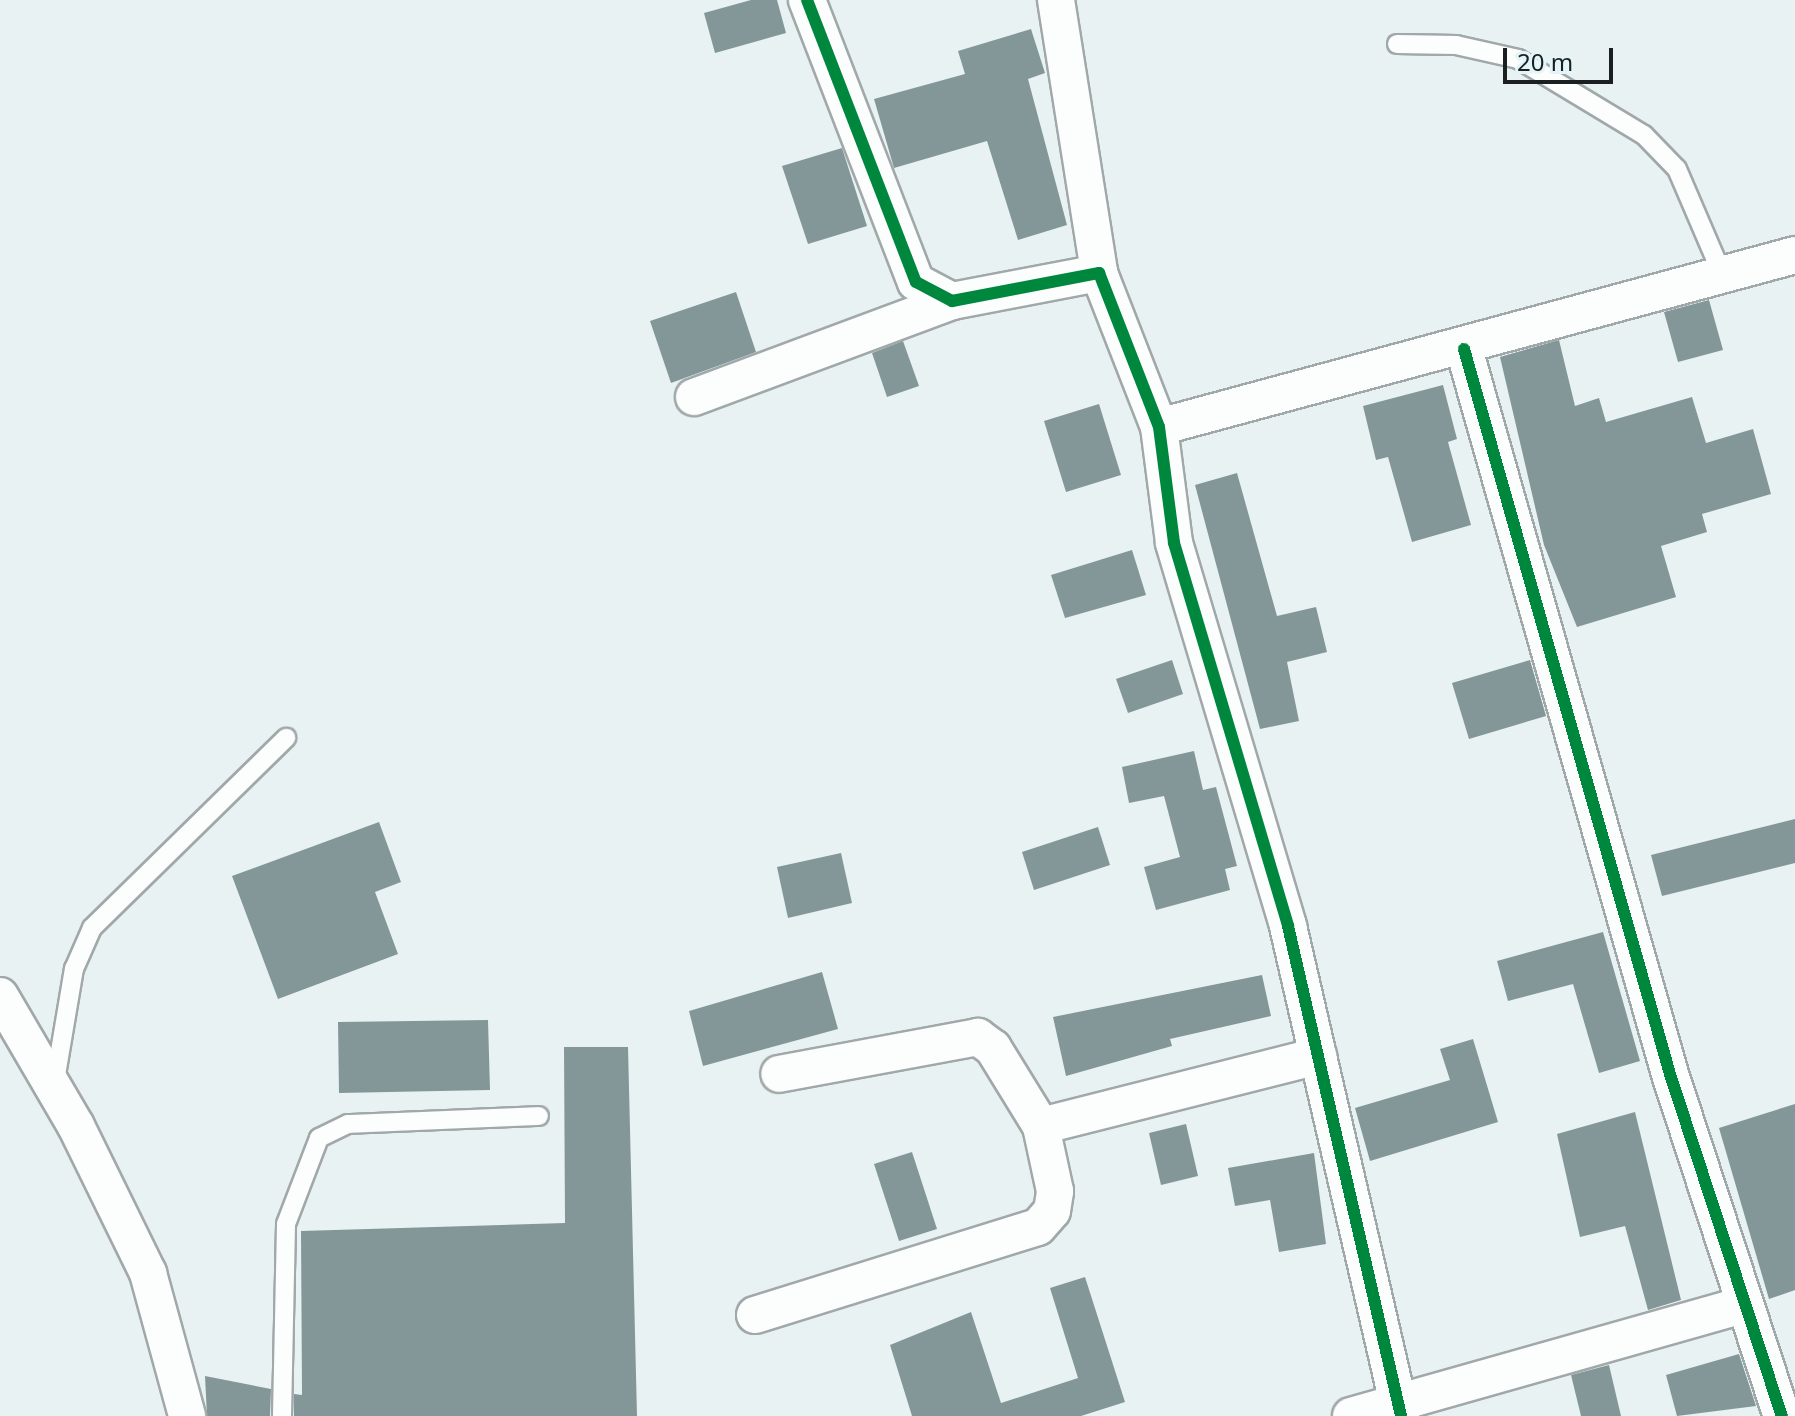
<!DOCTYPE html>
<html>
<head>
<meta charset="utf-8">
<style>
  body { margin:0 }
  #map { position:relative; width:1795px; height:1416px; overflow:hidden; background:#e8f2f3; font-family:"Noto Sans",sans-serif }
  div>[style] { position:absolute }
  .building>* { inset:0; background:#839799 }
  .roads { filter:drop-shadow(2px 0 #a1a8a9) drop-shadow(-2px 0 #a1a8a9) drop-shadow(0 2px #a1a8a9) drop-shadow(0 -2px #a1a8a9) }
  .lane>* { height:18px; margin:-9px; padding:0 9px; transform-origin:9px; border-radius:9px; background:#fcfdfd }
  .street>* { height:36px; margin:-18px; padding:0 18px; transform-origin:18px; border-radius:18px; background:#fcfdfd }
  .cycleway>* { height:12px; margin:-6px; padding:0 6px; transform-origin:6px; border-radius:6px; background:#00873e }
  span { translate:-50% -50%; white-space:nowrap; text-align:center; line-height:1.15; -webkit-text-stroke:8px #e3f5f8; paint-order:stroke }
  .scale { position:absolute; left:1503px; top:48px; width:110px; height:36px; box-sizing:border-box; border:4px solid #1a2021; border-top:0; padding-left:10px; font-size:24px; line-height:28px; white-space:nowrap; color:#1a2021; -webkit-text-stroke:6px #e3f5f8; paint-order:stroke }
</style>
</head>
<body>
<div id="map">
  <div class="building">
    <div style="clip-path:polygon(751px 0,777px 0,786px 33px,715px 53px,704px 13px)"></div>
    <div style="clip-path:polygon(1031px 29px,1045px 73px,1028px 79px,1067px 225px,1018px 240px,987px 141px,894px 168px,874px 99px,965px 74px,958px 51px)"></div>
    <div style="clip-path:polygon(842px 148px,867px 226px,808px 244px,782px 166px)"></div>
    <div style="clip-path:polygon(736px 292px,756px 352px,671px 383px,650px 321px)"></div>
    <div style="clip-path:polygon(1709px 300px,1723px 350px,1678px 362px,1664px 312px)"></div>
    <div style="clip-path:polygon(1559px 340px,1575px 406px,1599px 398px,1606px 422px,1692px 397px,1706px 443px,1753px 429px,1771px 494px,1702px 514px,1707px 532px,1661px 546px,1676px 597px,1577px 627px,1544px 545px,1500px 357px)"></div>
    <div style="clip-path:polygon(903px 341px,919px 386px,887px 397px,872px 353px)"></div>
    <div style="clip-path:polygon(1443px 385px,1457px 439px,1448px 442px,1471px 525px,1412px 542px,1388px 457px,1376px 460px,1363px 406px)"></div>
    <div style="clip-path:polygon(1099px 404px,1121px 475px,1066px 492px,1044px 421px)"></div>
    <div style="clip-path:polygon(1237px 473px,1277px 616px,1316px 607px,1327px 652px,1287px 662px,1299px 721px,1260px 729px,1195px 485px)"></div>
    <div style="clip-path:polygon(1132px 550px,1146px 595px,1065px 618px,1051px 575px)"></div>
    <div style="clip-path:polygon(1172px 660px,1183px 694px,1128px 713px,1116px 679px)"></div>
    <div style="clip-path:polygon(1530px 660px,1546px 716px,1469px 739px,1452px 683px)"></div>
    <div style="clip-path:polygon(1194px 751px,1203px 790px,1216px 787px,1237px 866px,1225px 869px,1230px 890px,1156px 910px,1144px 867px,1180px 857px,1164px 796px,1129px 803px,1122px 767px)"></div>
    <div style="clip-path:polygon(1795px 819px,1795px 863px,1662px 896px,1651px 855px)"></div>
    <div style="clip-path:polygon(379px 822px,401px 882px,375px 892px,398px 954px,278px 999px,232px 876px)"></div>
    <div style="clip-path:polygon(1098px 827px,1110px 865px,1034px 890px,1022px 852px)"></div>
    <div style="clip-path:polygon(841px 853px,852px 903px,788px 918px,777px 867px)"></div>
    <div style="clip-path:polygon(1603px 932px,1640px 1061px,1599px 1073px,1573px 984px,1508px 1001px,1497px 961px)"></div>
    <div style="clip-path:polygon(822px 972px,838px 1029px,703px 1066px,689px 1011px)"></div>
    <div style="clip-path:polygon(1262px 975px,1271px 1016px,1170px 1039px,1172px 1046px,1066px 1076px,1053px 1017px)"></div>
    <div style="clip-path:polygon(488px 1020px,490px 1090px,339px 1093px,338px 1022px)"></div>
    <div style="clip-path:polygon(1473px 1039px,1498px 1122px,1370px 1161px,1355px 1108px,1450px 1080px,1440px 1049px)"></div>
    <div style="clip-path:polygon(564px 1047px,628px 1047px,637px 1416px,294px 1416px,294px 1394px,302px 1395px,301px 1231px,565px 1223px)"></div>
    <div style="clip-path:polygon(1795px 1104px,1795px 1290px,1769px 1299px,1719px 1128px)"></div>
    <div style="clip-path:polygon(1635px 1112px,1681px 1300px,1648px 1310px,1625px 1226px,1580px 1237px,1557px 1134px)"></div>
    <div style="clip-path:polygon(1186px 1124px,1198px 1176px,1161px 1185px,1149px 1133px)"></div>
    <div style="clip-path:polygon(912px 1152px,937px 1229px,899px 1241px,874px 1164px)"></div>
    <div style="clip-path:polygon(1314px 1153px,1326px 1244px,1279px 1252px,1270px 1200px,1235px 1206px,1228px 1168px)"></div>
    <div style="clip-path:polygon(1085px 1277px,1125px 1402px,1081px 1416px,912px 1416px,890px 1345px,971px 1312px,1001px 1403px,1078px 1378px,1050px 1288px)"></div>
    <div style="clip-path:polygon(1739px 1354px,1756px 1406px,1677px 1416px,1666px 1375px)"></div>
    <div style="clip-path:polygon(1609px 1365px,1621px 1416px,1581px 1416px,1571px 1375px)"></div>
    <div style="clip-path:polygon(205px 1376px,271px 1389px,270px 1416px,207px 1416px)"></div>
  </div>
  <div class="roads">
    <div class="lane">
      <div style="left:1397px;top:44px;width:59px;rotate:1deg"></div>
      <div style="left:1456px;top:45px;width:64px;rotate:12.7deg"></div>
      <div style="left:1518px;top:59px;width:147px;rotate:31.1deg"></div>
      <div style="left:1644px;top:135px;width:47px;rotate:45.9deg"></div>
      <div style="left:1677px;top:169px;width:114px;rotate:66.8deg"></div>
      <div style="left:55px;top:1081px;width:114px;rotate:-80.4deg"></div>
      <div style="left:74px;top:969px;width:45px;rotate:-66.3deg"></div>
      <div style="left:92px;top:928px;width:272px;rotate:-44.4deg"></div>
      <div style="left:282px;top:1416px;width:192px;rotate:-88.8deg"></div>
      <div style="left:286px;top:1224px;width:92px;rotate:-69deg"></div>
      <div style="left:319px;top:1138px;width:32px;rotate:-26deg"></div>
      <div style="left:348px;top:1124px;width:191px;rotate:-2.4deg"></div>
    </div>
    <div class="street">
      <div style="left:807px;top:0;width:302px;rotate:68.9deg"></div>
      <div style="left:916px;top:282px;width:41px;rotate:27.8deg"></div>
      <div style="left:952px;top:301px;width:150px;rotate:-10.8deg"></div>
      <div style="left:1099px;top:273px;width:165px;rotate:68.7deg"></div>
      <div style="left:1159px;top:427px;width:117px;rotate:82.6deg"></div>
      <div style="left:1174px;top:543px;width:400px;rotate:73.4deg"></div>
      <div style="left:1288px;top:926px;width:503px;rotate:77.01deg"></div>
      <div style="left:1056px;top:0;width:276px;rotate:81deg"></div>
      <div style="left:1464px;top:349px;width:754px;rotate:74.14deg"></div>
      <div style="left:1670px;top:1074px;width:360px;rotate:71.9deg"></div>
      <div style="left:694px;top:397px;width:275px;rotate:-20.4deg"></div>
      <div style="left:1159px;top:427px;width:659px;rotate:-15.13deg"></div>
      <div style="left:0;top:996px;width:151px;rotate:59.7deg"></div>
      <div style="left:76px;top:1126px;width:164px;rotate:63.9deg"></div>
      <div style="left:148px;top:1273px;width:148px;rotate:74.7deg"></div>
      <div style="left:1041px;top:1126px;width:286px;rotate:-14.2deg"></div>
      <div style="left:755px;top:1315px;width:296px;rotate:-17.3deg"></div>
      <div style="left:1038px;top:1227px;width:21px;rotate:-49deg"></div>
      <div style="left:1052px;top:1211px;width:20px;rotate:-81deg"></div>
      <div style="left:1055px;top:1191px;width:66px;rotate:-102.2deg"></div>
      <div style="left:1041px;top:1126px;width:92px;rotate:-121.6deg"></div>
      <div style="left:993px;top:1048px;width:19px;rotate:-144deg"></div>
      <div style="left:978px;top:1037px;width:202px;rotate:169.5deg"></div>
      <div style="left:1351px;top:1416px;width:406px;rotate:-15.8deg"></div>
    </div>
  </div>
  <div class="cycleway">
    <div style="left:807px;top:0;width:302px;rotate:68.9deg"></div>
    <div style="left:916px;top:282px;width:41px;rotate:27.8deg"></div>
    <div style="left:952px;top:301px;width:150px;rotate:-10.8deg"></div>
    <div style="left:1099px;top:273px;width:165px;rotate:68.7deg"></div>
    <div style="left:1159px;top:427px;width:117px;rotate:82.6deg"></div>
    <div style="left:1174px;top:543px;width:400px;rotate:73.4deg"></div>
    <div style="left:1288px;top:926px;width:503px;rotate:77.01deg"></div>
    <div style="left:1464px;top:349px;width:754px;rotate:74.14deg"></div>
    <div style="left:1670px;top:1074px;width:360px;rotate:71.9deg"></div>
  </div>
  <div class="scale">20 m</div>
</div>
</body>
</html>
